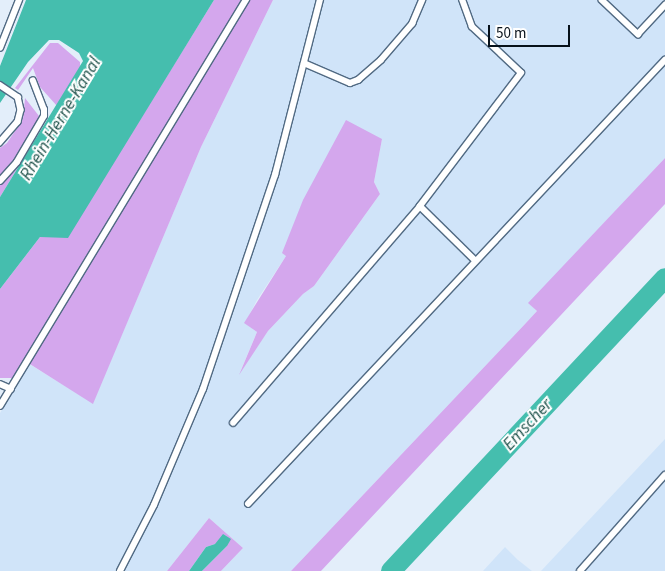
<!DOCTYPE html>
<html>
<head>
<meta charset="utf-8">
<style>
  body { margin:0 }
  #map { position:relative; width:665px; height:571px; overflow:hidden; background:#e3eefa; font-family:"Source Sans 3",sans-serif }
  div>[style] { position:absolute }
  .built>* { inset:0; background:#d0e4f9 }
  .green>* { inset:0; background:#d4a7ed }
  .water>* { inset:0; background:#45beae }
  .river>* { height:20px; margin:-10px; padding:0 10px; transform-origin:10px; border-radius:10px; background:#45beae }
  .roads { filter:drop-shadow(1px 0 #516a83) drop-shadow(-1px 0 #516a83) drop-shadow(0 1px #516a83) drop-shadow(0 -1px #516a83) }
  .lane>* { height:5.5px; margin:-2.75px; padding:0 2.75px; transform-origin:2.75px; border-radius:2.75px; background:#fff }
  span { translate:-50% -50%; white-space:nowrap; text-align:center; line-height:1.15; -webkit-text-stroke:4px #fff; paint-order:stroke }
  .water-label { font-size:18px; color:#24564f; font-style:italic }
  .scale { position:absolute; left:488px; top:25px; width:82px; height:22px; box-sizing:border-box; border:2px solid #07111a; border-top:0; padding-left:6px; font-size:15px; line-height:18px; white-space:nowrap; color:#07111a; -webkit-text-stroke:4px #fff; paint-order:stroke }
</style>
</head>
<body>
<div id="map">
  <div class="built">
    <div style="clip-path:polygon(evenodd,273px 0,665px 0,665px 158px,529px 303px,537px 311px,525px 324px,291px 571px,221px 571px,243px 548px,209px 518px,167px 571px,0 571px,0 413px,29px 364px,93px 403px,201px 147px,273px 0,382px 139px,374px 182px,380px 194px,314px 286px,303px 294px,268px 331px,240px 372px,257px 332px,245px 323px,257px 300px,286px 256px,382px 139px)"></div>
    <div style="clip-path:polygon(665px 439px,665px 571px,541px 571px)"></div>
    <div style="clip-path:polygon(505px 547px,518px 560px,532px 571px,483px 571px)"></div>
  </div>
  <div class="green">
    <div style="clip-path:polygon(214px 0,273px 0,201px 147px,93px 404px,25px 361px,12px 378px,0 378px,0 289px,40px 237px,73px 228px)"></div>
    <div style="clip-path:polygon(50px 43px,58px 43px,80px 62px,80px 68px,57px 106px,40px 87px,33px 68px,18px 90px,15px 88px)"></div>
    <div style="clip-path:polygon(25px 98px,39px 116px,36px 126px,16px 160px,0 178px,0 148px,7px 143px,23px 119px)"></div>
    <div style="clip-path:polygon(346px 120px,382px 139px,374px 182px,380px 194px,314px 286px,303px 294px,268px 331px,239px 375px,257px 332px,244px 323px,286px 256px,282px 253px,303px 200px)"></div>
    <div style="clip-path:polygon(25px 156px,0 197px,0 184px)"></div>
    <div style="clip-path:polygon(665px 158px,665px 204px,321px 571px,291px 571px,525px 324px,537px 311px,528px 303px)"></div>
    <div style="clip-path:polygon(209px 518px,243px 548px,221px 571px,202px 571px,227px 546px,215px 544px,206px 547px,189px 571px,167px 571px)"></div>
  </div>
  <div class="water">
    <div style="clip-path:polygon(26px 0,214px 0,68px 238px,40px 237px,0 289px,0 197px,83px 61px,79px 53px,59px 40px,49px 40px,28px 62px,0 103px,0 66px)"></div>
    <div style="clip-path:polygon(223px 534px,231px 539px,227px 546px,202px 571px,189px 571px,206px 547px,215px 544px)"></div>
  </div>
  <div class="river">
    <div style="left:391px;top:571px;width:401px;rotate:-46.9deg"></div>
  </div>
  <div class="roads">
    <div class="lane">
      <div style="left:602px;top:0;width:50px;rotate:43.4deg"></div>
      <div style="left:638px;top:34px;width:40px;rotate:-47deg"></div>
      <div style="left:0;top:48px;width:52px;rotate:-68.4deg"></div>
      <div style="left:304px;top:63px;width:50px;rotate:23.5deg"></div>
      <div style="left:350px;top:83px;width:9px;rotate:-21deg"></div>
      <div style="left:358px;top:80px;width:30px;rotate:-41deg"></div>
      <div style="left:381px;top:60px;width:48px;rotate:-49.3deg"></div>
      <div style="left:412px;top:24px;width:26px;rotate:-67deg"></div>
      <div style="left:0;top:85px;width:22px;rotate:34deg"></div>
      <div style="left:18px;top:97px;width:13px;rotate:77deg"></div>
      <div style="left:21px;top:110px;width:12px;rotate:104deg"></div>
      <div style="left:18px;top:122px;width:28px;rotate:131deg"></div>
      <div style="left:0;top:181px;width:25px;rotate:-48deg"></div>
      <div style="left:17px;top:162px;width:53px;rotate:-59.6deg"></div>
      <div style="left:44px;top:116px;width:6px;rotate:-90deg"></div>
      <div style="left:44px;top:110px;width:31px;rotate:-111deg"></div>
      <div style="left:420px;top:206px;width:78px;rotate:44.5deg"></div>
      <div style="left:0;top:384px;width:12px;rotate:24deg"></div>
      <div style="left:0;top:406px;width:475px;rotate:-58.8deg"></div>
      <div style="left:233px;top:423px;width:286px;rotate:-49.2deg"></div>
      <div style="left:420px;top:206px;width:167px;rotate:-52.8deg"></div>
      <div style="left:521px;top:73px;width:67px;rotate:-136.8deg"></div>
      <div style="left:472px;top:27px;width:29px;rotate:-110deg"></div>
      <div style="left:248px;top:504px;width:609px;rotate:-46.8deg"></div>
      <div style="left:120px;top:571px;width:74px;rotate:-62.7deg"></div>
      <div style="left:154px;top:505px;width:126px;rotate:-67.1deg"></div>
      <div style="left:203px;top:389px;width:226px;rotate:-71.4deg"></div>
      <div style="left:275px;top:175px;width:181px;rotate:-75.6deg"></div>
      <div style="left:580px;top:571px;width:128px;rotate:-48.5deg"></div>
    </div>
  </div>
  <div class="water-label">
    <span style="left:61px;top:119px;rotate:-59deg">Rhein-Herne-Kanal</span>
    <span style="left:528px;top:425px;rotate:-47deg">Emscher</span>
  </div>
  <div class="scale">50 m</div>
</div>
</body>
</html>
